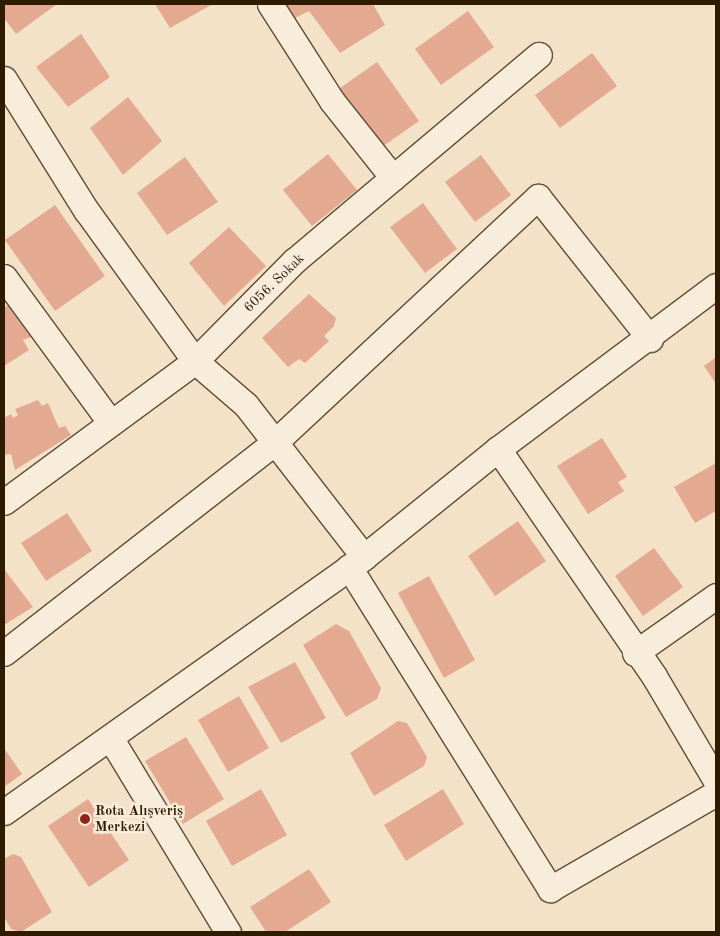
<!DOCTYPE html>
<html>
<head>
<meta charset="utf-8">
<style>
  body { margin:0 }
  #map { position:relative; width:720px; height:936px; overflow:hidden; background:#f4e2c8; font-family:"Old Standard TT",serif }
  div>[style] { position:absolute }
  .building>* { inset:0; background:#e3aa91 }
  .roads { filter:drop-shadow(1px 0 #604d32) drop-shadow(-1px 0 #604d32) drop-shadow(0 1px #604d32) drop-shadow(0 -1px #604d32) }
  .minor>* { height:25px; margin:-12.5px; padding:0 12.5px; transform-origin:12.5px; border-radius:12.5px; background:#f8ecdb }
  .dots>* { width:14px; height:14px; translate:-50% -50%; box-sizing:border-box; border:2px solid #f8ecdb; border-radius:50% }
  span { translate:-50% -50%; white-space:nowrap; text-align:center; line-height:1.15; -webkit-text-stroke:5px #f8ecdb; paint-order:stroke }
  .street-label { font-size:14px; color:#2f1b00 }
  .poi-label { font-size:14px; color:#2f1b00; font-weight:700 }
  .left { translate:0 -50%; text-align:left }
  .frame { position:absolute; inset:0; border:5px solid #2f1b00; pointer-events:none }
</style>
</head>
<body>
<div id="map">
  <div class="building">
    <div style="clip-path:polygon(4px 4px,57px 4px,16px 34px,4px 18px)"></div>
    <div style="clip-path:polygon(155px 4px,213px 4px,170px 28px)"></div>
    <div style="clip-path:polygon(288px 4px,373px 4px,385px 25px,340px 53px,309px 11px,287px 22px,279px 8px)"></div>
    <div style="clip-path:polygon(468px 11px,494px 47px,441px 85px,415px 49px)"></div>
    <div style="clip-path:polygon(81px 34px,110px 77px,68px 107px,36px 67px)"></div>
    <div style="clip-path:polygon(592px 53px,617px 86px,560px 128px,535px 95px)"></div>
    <div style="clip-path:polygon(377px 62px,419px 121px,382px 147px,340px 88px)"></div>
    <div style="clip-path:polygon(128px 97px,162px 141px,123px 175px,90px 128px)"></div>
    <div style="clip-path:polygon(328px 154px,357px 190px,312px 226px,283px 190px)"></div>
    <div style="clip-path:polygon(481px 155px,511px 195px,475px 222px,445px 182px)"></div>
    <div style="clip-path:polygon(185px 157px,218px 202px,167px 235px,137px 193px)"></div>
    <div style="clip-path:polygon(423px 203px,457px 249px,425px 273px,390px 227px)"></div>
    <div style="clip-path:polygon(55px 205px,105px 276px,55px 311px,5px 240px)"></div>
    <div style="clip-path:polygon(229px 227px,266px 266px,224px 306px,189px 263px)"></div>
    <div style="clip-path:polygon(309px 294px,336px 318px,334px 326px,324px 336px,329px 341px,305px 363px,299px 359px,288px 367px,262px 338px)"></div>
    <div style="clip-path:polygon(8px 305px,33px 336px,23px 340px,29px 350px,4px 366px,4px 308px)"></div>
    <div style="clip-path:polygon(716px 357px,716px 384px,704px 366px)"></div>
    <div style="clip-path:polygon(38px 400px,42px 406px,48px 403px,59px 428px,65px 426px,71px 435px,15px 470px,11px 454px,4px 455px,4px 418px,11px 414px,13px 418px,18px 415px,15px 409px)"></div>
    <div style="clip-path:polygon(602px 438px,627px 477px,618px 482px,624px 491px,588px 514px,557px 466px)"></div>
    <div style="clip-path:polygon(716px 463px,716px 511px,695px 523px,674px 487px)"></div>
    <div style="clip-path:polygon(67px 513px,92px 551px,46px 581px,21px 543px)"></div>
    <div style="clip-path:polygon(518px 521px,546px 561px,495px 596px,468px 556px)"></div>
    <div style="clip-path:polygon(654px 548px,683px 587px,643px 616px,615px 576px)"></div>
    <div style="clip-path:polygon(4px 569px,33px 607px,4px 625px)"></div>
    <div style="clip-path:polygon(429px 576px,475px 660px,444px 678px,398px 593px)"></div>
    <div style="clip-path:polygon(336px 624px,349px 631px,381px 688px,377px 699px,346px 717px,303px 645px)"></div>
    <div style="clip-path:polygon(295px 662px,326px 718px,281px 743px,248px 687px)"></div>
    <div style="clip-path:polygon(239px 696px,269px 748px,228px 772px,198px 720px)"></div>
    <div style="clip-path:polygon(398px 721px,407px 723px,427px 757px,424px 766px,374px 796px,350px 753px)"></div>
    <div style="clip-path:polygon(186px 737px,224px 799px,183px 824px,145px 761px)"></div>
    <div style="clip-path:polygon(4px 748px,22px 774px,4px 787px)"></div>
    <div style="clip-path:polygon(261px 789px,287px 835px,232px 866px,206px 821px)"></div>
    <div style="clip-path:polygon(443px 789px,464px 824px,406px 861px,384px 825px)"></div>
    <div style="clip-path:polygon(88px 799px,129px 860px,89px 887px,48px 826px)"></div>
    <div style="clip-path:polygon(13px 854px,21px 857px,52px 912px,21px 932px,11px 929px,4px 917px,4px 859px)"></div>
    <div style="clip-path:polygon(309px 869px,331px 902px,285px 932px,266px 932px,250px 907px)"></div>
  </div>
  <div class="roads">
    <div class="minor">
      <div style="left:270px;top:4px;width:115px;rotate:57.4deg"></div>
      <div style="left:332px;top:101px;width:98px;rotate:51.6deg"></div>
      <div style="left:4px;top:79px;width:155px;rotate:58deg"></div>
      <div style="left:86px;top:210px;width:186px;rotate:54.2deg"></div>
      <div style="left:195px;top:361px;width:67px;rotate:40.8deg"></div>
      <div style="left:246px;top:405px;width:192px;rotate:52.2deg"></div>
      <div style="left:4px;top:277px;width:180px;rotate:53.8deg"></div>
      <div style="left:498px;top:449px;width:275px;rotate:55.5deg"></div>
      <div style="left:654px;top:676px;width:122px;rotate:59.4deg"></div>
      <div style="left:4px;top:502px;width:237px;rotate:-36.4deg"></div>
      <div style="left:195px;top:361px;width:141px;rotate:-45.3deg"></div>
      <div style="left:294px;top:261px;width:320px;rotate:-40.1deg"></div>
      <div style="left:349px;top:567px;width:380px;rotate:58deg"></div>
      <div style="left:550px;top:889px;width:192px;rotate:-30deg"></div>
      <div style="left:4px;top:653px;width:342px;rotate:-37.9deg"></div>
      <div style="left:274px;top:443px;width:361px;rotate:-43deg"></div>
      <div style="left:538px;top:197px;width:181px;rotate:51.7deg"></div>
      <div style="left:635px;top:653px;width:99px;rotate:-35.1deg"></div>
      <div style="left:111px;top:739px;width:226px;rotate:58.8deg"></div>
      <div style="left:4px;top:812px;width:441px;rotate:-35.3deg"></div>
      <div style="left:364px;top:557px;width:172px;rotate:-38.9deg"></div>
      <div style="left:498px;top:449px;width:272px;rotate:-36.8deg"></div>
    </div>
  </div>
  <div class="dots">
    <div style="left:85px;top:819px;background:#8f2418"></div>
  </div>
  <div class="street-label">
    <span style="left:274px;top:283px;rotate:-44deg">6056. Sokak</span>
  </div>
  <div class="poi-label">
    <span class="left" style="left:95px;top:819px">Rota Alışveriş<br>Merkezi</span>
  </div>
  <div class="frame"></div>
</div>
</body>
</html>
